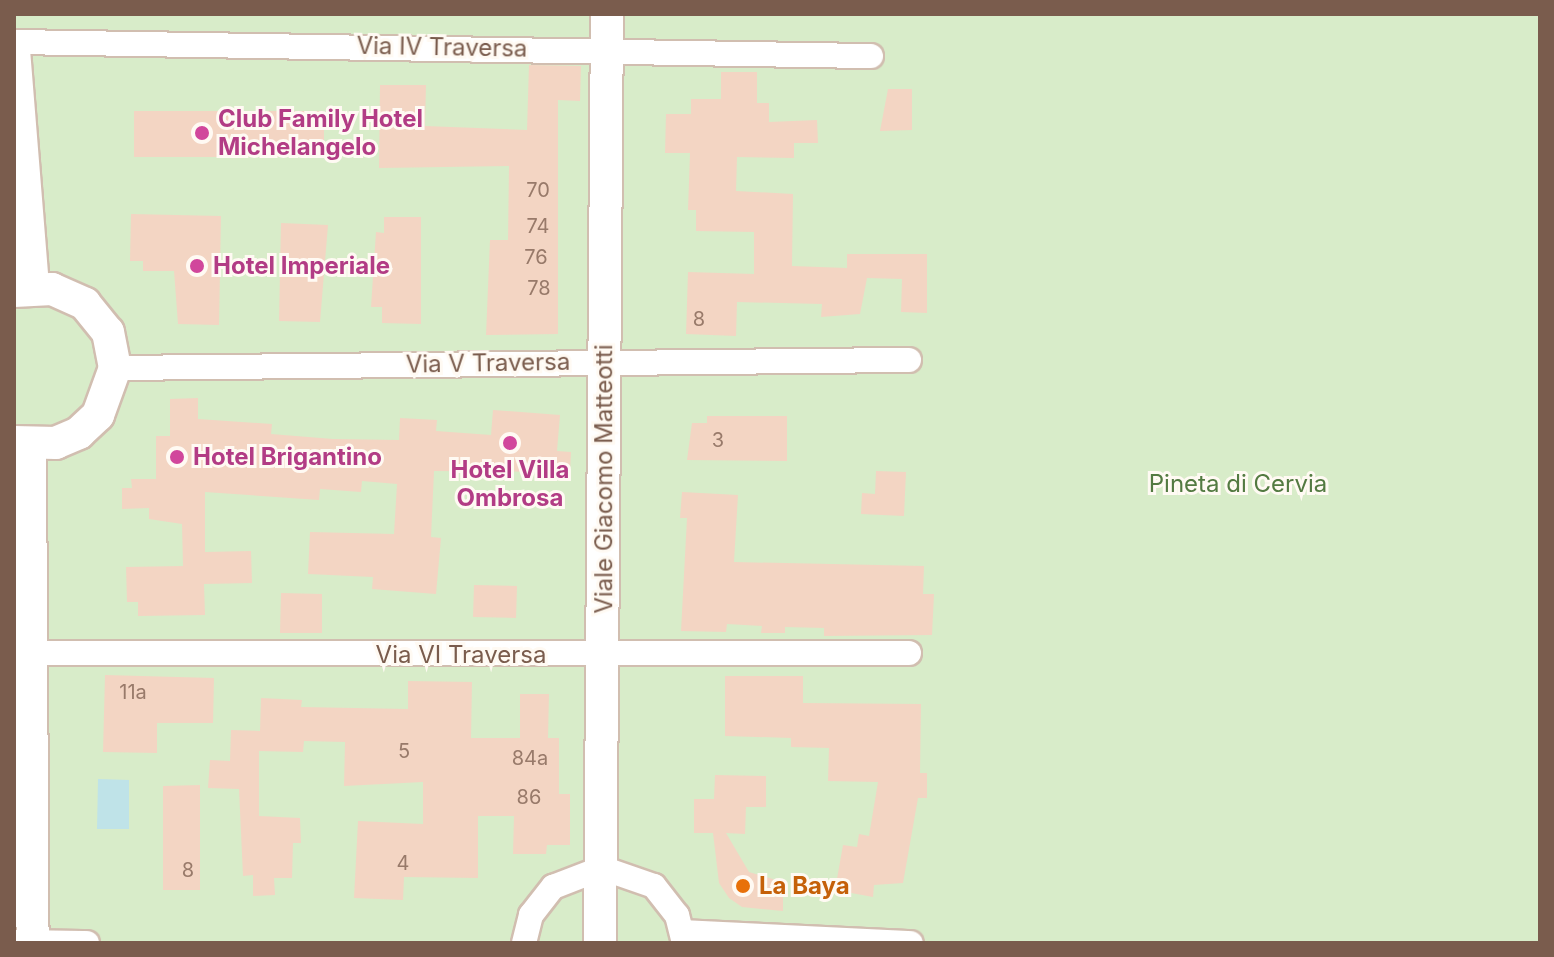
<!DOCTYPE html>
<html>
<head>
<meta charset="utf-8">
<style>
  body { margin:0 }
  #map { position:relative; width:1554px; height:957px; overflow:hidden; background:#fdf6ec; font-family:Inter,sans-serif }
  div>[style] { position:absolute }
  .green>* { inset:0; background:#d8ecc9 }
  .water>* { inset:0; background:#bfe3e8 }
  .building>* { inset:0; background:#f3d5c3 }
  .roads { filter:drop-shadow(2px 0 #d1beb0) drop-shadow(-2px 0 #d1beb0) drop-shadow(0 2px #d1beb0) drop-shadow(0 -2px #d1beb0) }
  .street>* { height:24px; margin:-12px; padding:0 12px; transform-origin:12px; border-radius:12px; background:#fff }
  .secondary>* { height:32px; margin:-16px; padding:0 16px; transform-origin:16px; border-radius:16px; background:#fff }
  .dots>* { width:22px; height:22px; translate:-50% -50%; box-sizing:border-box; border:4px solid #fffaf3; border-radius:50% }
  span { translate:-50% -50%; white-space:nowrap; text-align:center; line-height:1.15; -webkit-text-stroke:6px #fffaf3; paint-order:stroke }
  .number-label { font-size:20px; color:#987a6a }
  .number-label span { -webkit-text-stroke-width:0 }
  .street-label { font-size:24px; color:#7a5c4d }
  .hotel-label { font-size:24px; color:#b23c85; font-weight:700 }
  .left { translate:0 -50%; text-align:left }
  .park-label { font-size:24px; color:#537a41 }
  .food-label { font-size:24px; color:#c56008; font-weight:700 }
  .frame { position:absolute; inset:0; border:16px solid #7a5c4d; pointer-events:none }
</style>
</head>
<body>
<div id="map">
  <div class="green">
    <div style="clip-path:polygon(14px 14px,1540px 14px,1540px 943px,14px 943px)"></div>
  </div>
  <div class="water">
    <div style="clip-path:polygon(98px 779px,129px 780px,129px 829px,97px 829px)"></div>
  </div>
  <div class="building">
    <div style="clip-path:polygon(529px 65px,581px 66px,580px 101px,558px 100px,558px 334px,486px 335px,490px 240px,508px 240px,509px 166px,379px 168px,380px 85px,426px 85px,425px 126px,527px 130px)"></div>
    <div style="clip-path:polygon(721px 72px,757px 72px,757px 103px,769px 103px,769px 122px,817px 120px,818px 143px,794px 143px,794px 158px,737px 157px,736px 191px,793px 194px,792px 266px,847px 268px,847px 254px,927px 254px,927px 313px,901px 312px,902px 279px,867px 278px,860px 314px,821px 317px,822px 304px,737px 302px,736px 336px,686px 334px,688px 272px,754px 274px,754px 232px,696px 231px,696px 210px,688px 210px,690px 153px,665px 153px,666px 114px,691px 114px,691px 99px,721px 99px)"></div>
    <div style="clip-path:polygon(888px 89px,912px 89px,912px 130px,880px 131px)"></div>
    <div style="clip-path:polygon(134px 111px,324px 111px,324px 157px,134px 157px)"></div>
    <div style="clip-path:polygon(131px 214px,221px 216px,219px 325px,178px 324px,174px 271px,143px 271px,143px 261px,130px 261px)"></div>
    <div style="clip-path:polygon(384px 217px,421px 217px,421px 324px,382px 323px,382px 307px,371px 307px,376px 232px,384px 233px)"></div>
    <div style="clip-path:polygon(281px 223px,328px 225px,320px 322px,279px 321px)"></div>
    <div style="clip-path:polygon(198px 398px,198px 419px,272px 424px,271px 434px,333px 439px,399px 440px,400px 418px,437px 420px,436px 431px,491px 435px,493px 410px,560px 415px,557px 451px,571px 452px,570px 472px,434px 471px,431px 537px,441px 538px,436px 594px,372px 589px,373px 577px,308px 574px,310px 532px,394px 534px,397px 484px,362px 481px,361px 492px,320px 489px,319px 500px,205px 492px,205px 552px,251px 551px,252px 583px,204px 584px,205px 615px,138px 616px,138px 602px,127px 602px,126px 567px,183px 566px,182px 524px,149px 519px,149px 508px,122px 509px,122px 488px,132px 488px,131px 479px,156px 479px,156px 436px,170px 436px,170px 399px)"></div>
    <div style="clip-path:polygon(707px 416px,787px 416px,787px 461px,687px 460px,692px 423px,707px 423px)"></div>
    <div style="clip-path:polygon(876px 471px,906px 472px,904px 516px,861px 514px,862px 493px,875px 494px)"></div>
    <div style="clip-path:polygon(682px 492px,738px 495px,734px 562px,924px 566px,923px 594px,934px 594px,932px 635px,824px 636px,824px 628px,785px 627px,785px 633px,761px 633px,762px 626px,727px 624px,726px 632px,681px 631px,687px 518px,680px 518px)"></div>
    <div style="clip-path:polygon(474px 585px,517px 586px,516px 618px,473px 617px)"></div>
    <div style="clip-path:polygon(281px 593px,322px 594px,322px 633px,280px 633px)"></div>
    <div style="clip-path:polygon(105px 675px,214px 678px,213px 723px,157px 723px,157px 753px,103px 752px)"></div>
    <div style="clip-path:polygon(725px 676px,803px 676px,803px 703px,921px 704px,920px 773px,927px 773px,927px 798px,918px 798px,903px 883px,874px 885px,873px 897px,835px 890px,843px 845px,857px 847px,859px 834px,869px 836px,878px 782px,828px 781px,829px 748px,791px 747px,791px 738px,725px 736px)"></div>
    <div style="clip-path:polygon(408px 681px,472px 682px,471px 738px,520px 738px,520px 694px,549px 694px,548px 738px,559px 738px,559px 794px,570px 794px,570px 845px,547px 845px,546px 854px,513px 854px,514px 816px,478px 816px,478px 878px,404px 877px,403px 900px,354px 898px,358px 821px,423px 824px,423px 782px,344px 786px,345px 742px,304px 741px,303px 752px,259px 751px,259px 816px,300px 818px,301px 843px,293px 843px,292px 878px,274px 878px,275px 895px,253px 896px,253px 875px,243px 876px,239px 789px,208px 788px,210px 760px,230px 761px,231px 730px,260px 731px,261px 698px,302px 700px,301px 707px,408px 709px)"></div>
    <div style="clip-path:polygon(715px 775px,766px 776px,766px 807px,746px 807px,745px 834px,726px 833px,749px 872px,783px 882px,783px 911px,742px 907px,729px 898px,719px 883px,713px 833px,694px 833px,694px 799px,714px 799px)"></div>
    <div style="clip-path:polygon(200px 785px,200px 890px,163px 890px,163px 786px)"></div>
  </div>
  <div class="roads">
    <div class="street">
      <div style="left:14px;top:42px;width:857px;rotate:0.94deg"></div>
      <div style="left:115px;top:368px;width:794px;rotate:-0.58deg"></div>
      <div style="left:14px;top:653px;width:895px"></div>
      <div style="left:683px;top:932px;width:228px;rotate:2.8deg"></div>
      <div style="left:14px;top:942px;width:73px;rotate:0.8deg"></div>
      <div style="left:524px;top:943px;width:29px;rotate:-76deg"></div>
      <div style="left:531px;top:915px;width:36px;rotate:-52deg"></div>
      <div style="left:553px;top:887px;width:53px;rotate:-21.2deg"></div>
      <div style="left:602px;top:868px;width:55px;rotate:19.1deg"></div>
      <div style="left:654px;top:886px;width:37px;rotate:52deg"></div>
      <div style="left:677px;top:915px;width:29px;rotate:76deg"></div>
    </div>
    <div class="secondary">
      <div style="left:14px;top:50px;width:238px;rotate:85.4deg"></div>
      <div style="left:14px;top:291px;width:38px;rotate:-3deg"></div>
      <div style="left:52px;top:289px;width:36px;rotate:24deg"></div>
      <div style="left:85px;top:304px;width:36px;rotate:51deg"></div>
      <div style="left:108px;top:332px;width:37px;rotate:79deg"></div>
      <div style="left:115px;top:368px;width:50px;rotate:109.9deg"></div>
      <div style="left:98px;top:415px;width:26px;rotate:137deg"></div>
      <div style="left:79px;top:433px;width:25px;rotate:157deg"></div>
      <div style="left:56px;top:443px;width:42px;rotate:-178.6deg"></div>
      <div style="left:30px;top:445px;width:498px;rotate:89.7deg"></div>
      <div style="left:600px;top:943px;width:929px;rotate:-89.57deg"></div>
    </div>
  </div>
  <div class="dots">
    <div style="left:202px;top:133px;background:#d1479c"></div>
    <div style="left:197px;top:266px;background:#d1479c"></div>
    <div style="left:510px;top:443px;background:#d1479c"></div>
    <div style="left:177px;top:457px;background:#d1479c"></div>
    <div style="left:743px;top:886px;background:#e8710a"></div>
  </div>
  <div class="number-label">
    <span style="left:538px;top:190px">70</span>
    <span style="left:538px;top:226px">74</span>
    <span style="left:536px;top:257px">76</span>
    <span style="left:539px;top:288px">78</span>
    <span style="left:699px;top:319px">8</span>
    <span style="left:718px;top:440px">3</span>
    <span style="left:133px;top:692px">11a</span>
    <span style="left:404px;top:751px">5</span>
    <span style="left:530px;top:758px">84a</span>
    <span style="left:529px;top:797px">86</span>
    <span style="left:403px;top:863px">4</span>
    <span style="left:188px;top:870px">8</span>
  </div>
  <div class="street-label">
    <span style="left:442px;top:47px;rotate:1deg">Via IV Traversa</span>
    <span style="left:488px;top:363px;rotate:-1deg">Via V Traversa</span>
    <span style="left:604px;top:479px;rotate:-90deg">Viale Giacomo Matteotti</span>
    <span style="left:461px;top:655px">Via VI Traversa</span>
  </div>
  <div class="hotel-label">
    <span class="left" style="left:218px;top:133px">Club Family Hotel<br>Michelangelo</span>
    <span class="left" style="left:213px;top:266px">Hotel Imperiale</span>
    <span class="left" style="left:193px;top:457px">Hotel Brigantino</span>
    <span style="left:510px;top:484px">Hotel Villa<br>Ombrosa</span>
  </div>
  <div class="park-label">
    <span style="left:1238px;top:484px">Pineta di Cervia</span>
  </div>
  <div class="food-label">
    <span class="left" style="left:759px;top:886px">La Baya</span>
  </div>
  <div class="frame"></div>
</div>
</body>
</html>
